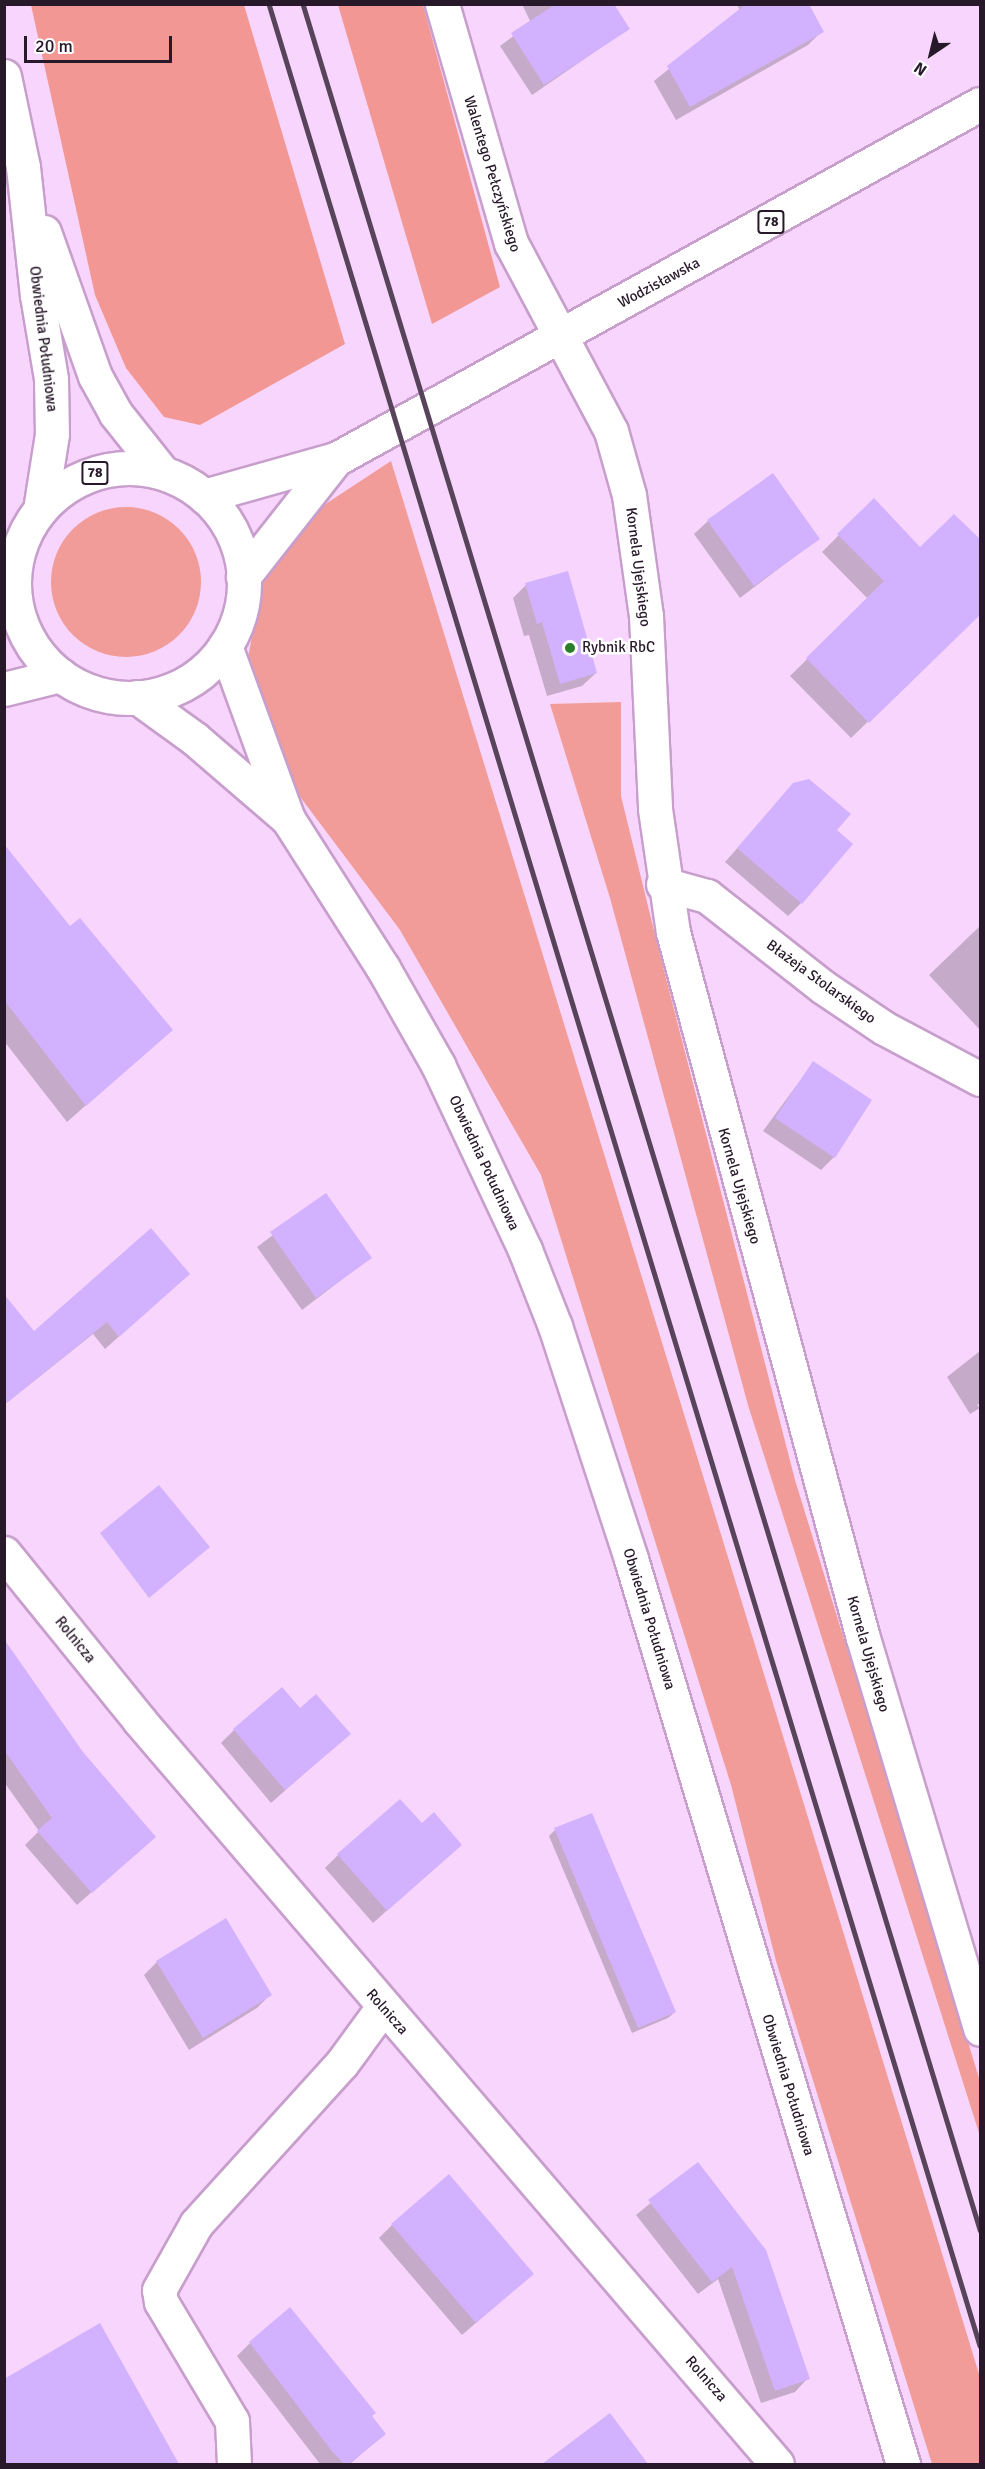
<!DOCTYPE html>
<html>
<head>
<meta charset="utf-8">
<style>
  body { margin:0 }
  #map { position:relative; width:985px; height:2469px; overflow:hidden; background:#f8d5fc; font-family:Signika,sans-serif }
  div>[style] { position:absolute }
  .green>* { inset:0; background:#f19c98 }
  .round { border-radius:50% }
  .forest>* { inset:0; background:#f29793 }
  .shadow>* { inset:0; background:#0003 }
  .building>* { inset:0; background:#d2b2fe }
  .roads { filter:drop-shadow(2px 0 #c79ecc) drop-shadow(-2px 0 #c79ecc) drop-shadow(0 2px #c79ecc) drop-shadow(0 -2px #c79ecc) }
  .minor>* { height:33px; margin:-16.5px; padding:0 16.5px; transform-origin:16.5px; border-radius:16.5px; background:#fff }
  .secondary>* { height:33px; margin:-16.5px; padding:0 16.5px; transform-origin:16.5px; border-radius:16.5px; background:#fff }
  .primary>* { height:33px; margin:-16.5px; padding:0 16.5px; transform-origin:16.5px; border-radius:16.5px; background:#fff }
  .primary>.ring { margin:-16.5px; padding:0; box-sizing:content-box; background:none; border:33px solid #fff; border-radius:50% }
  .rail>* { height:4.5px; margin:-2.25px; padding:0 2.25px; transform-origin:2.25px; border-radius:2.25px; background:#57445a }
  .dots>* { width:16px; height:16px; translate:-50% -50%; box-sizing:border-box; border:3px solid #fff; border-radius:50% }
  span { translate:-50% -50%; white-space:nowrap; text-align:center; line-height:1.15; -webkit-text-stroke:5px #fff; paint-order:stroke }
  .shield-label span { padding:2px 4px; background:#fff; border:2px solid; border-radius:4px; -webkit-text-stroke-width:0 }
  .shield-label { font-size:14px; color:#28192a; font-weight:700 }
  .street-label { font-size:15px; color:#28192a }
  .poi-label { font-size:15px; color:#28192a }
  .left { translate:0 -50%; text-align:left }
  .frame { position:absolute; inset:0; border:6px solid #28192a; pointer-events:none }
  .north { position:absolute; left:901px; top:24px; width:60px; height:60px; -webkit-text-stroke:4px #fff; paint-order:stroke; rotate:215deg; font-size:16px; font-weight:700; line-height:24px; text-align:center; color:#28192a }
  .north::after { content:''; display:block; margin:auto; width:21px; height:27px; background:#28192a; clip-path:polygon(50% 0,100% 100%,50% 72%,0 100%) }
  .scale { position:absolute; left:24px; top:36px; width:148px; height:27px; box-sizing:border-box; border:3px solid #28192a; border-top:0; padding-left:8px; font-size:18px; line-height:21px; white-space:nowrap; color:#28192a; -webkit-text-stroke:4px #fff; paint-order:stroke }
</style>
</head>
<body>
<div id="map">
  <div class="green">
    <div style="clip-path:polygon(391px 461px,980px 2377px,980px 2464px,932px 2464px,776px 1961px,731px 1785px,541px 1175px,400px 930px,292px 786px,247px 663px,263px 577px,324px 505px)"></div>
    <div class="round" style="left:51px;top:507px;width:150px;height:150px"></div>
    <div style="clip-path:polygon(621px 702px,621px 796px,659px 951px,795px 1480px,980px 2081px,980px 2136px,748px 1405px,610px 898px,550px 704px)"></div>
  </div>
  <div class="forest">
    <div style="clip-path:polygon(31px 5px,244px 5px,345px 344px,200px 425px,164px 417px,126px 368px,95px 295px)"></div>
    <div style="clip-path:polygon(338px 5px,423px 5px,500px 287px,432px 324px)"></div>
  </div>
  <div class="shadow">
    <div style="clip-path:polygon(522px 4px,612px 4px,628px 29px,532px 95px,500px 46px,531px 23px)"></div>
    <div style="clip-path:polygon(737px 4px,807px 4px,822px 31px,808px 45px,676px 120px,654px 81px,740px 11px)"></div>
    <div style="clip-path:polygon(874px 500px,980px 613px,851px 738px,790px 676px,868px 599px,822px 552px)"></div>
    <div style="clip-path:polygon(708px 521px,818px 539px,740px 598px,694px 534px)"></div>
    <div style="clip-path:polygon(526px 585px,596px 673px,582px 686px,547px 696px,529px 635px,524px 636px,513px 598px)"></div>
    <div style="clip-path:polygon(789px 790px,835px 830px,801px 903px,788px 916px,725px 862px)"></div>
    <div style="clip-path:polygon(4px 852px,70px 928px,171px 1030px,67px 1122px,4px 1041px)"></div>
    <div style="clip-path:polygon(980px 926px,980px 1030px,929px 975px)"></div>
    <div style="clip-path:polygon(813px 1063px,834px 1157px,821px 1170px,763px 1131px)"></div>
    <div style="clip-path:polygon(326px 1195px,370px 1258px,302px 1310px,257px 1247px)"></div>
    <div style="clip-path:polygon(174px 1287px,105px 1349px,93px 1334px,4px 1405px,4px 1296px,34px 1333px)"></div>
    <div style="clip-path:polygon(980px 1351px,980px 1403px,977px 1405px,980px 1408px,970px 1414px,947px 1377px)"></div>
    <div style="clip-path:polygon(4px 1687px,82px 1753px,154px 1837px,77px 1905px,25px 1845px,39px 1831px,4px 1782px)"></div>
    <div style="clip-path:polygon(234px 1730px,349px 1734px,271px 1803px,221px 1743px)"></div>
    <div style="clip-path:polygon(422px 1825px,460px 1845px,373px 1923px,325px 1868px,338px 1855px)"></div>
    <div style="clip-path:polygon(555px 1830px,675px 2012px,668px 2018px,632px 2033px,549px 1836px)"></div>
    <div style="clip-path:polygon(157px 1962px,270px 1995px,257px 2008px,189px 2050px,144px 1975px)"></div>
    <div style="clip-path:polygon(698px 2164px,808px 2378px,795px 2392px,761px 2403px,718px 2279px,698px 2294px,636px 2215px)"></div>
    <div style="clip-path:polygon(392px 2225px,532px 2274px,462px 2335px,379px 2238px)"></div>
    <div style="clip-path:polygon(250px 2343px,384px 2434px,350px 2464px,320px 2464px,237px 2356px)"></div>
    <div style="clip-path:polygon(4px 2381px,174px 2459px,169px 2464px,4px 2464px)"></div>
    <div style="clip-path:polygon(610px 2415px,646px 2464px,547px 2464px,556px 2456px)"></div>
  </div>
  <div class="building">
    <div style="clip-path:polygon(556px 4px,614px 4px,630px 29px,544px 85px,511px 33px)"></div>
    <div style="clip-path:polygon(746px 4px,809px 4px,824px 32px,690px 107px,667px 66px)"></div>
    <div style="clip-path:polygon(773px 473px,820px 539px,754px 586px,707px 520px)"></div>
    <div style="clip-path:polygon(874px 498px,920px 547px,954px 514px,981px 540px,981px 614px,869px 723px,806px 658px,884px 581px,837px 534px)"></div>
    <div style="clip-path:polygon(568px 571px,597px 673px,560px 684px,542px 622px,537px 624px,525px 583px)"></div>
    <div style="clip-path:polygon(809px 779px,851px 814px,837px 830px,853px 844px,802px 904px,737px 848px,793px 783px)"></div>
    <div style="clip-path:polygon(4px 844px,70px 926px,80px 918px,173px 1030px,86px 1106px,4px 1000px)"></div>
    <div style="clip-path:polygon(813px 1061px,872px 1100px,835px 1158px,775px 1118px)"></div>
    <div style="clip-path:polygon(326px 1193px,372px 1258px,316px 1298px,270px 1232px)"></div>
    <div style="clip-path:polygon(151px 1228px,190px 1274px,119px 1337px,107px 1322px,4px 1405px,4px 1294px,34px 1331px)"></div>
    <div style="clip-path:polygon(159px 1485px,210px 1547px,149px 1598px,100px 1533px)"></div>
    <div style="clip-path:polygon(4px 1639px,83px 1752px,156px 1837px,92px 1893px,37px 1831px,52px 1818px,4px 1750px)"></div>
    <div style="clip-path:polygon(282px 1687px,300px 1708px,316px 1694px,351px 1734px,285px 1790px,233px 1729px)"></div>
    <div style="clip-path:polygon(400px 1799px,422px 1823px,434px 1812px,462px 1845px,387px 1911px,337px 1854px)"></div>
    <div style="clip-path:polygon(592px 1813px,676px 2012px,638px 2028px,554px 1828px)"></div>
    <div style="clip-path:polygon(226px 1918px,272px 1995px,203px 2038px,156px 1961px)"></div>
    <div style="clip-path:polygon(698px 2162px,766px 2250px,810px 2379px,775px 2391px,732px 2267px,712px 2282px,648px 2200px)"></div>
    <div style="clip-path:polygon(449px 2174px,534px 2274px,476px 2323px,391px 2224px)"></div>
    <div style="clip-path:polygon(290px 2307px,376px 2413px,372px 2416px,386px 2434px,349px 2464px,344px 2464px,331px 2450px,249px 2342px)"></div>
    <div style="clip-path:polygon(100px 2323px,179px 2464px,4px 2464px,4px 2379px)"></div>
    <div style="clip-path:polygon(610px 2413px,648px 2464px,542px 2464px)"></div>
  </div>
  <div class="roads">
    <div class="minor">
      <div style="left:442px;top:4px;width:249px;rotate:73.9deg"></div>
      <div style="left:511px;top:243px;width:213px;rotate:62deg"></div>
      <div style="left:611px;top:431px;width:66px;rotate:74.3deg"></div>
      <div style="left:629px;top:495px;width:122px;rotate:82deg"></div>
      <div style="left:646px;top:616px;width:193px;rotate:87.3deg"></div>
      <div style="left:655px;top:809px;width:124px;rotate:81.7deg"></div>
      <div style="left:673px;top:932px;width:731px;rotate:74.94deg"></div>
      <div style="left:863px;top:1638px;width:408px;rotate:73.3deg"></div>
      <div style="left:663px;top:884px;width:46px;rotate:15.3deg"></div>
      <div style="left:707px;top:896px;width:147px;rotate:38.1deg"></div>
      <div style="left:823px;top:987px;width:73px;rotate:33.9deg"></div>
      <div style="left:884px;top:1028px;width:109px;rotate:28deg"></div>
      <div style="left:4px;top:1553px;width:215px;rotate:51deg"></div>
      <div style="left:139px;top:1720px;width:980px;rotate:49.39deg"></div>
      <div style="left:234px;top:2464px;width:43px;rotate:-92.7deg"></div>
      <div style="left:232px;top:2421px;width:139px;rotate:-120.8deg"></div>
      <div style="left:161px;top:2302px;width:12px;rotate:-99deg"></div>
      <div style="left:159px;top:2290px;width:76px;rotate:-60.7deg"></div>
      <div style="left:196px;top:2224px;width:217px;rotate:-47.8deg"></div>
      <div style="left:342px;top:2063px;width:69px;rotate:-53.8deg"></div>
    </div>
    <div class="secondary">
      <div style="left:4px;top:76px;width:93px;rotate:78.2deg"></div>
      <div style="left:23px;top:167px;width:129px;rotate:83.8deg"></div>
      <div style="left:37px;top:295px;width:85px;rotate:80.5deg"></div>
      <div style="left:51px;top:379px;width:55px;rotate:89deg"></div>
      <div style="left:52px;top:434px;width:77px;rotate:99deg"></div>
      <div style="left:44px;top:232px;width:153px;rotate:70.5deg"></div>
      <div style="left:95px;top:376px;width:43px;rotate:61.1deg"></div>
      <div style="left:116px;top:414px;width:75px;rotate:51.5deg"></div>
      <div style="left:225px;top:646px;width:184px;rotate:70deg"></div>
      <div style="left:288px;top:819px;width:177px;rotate:57.5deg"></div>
      <div style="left:383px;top:968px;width:112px;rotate:60.4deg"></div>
      <div style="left:438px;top:1065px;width:204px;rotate:64.8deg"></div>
      <div style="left:525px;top:1250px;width:82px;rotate:68.5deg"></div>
      <div style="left:555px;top:1326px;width:245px;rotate:71.9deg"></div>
      <div style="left:631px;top:1559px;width:945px;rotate:73.27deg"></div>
      <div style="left:137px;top:697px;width:72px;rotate:35.9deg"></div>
      <div style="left:195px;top:739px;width:123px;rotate:40.7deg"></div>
    </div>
    <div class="primary">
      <div class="ring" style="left:14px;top:468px;width:197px;height:197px"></div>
      <div style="left:204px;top:496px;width:137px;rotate:-15.7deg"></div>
      <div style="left:336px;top:459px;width:735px;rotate:-28.87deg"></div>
      <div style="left:243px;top:577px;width:150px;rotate:-51.8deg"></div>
      <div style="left:4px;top:689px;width:58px;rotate:-14deg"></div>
    </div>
  </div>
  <div class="rail">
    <div style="left:269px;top:4px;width:2447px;rotate:73.11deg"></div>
    <div style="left:303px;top:4px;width:2327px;rotate:73.08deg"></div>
  </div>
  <div class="dots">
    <div style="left:570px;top:648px;background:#2a7e2a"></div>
  </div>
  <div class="shield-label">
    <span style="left:771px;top:222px">78</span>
    <span style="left:95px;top:473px">78</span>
  </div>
  <div class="street-label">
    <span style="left:492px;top:174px;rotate:73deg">Walentego Pełczyńskiego</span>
    <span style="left:659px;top:283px;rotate:-28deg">Wodzisławska</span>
    <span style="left:43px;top:339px;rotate:83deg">Obwiednia Południowa</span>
    <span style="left:638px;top:567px;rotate:83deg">Kornela Ujejskiego</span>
    <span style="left:821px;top:982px;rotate:36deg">Błażeja Stolarskiego</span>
    <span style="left:484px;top:1163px;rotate:65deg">Obwiednia Południowa</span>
    <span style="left:739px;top:1186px;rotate:74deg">Kornela Ujejskiego</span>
    <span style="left:649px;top:1619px;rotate:73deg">Obwiednia Południowa</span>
    <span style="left:75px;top:1640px;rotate:51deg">Rolnicza</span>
    <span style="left:868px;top:1654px;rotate:74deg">Kornela Ujejskiego</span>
    <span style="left:387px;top:2012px;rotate:49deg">Rolnicza</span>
    <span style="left:788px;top:2085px;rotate:73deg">Obwiednia Południowa</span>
    <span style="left:706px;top:2379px;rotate:49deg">Rolnicza</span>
  </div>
  <div class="poi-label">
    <span class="left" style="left:582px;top:648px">Rybnik RbC</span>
  </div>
  <div class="frame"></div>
  <div class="north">N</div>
  <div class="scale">20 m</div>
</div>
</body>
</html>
